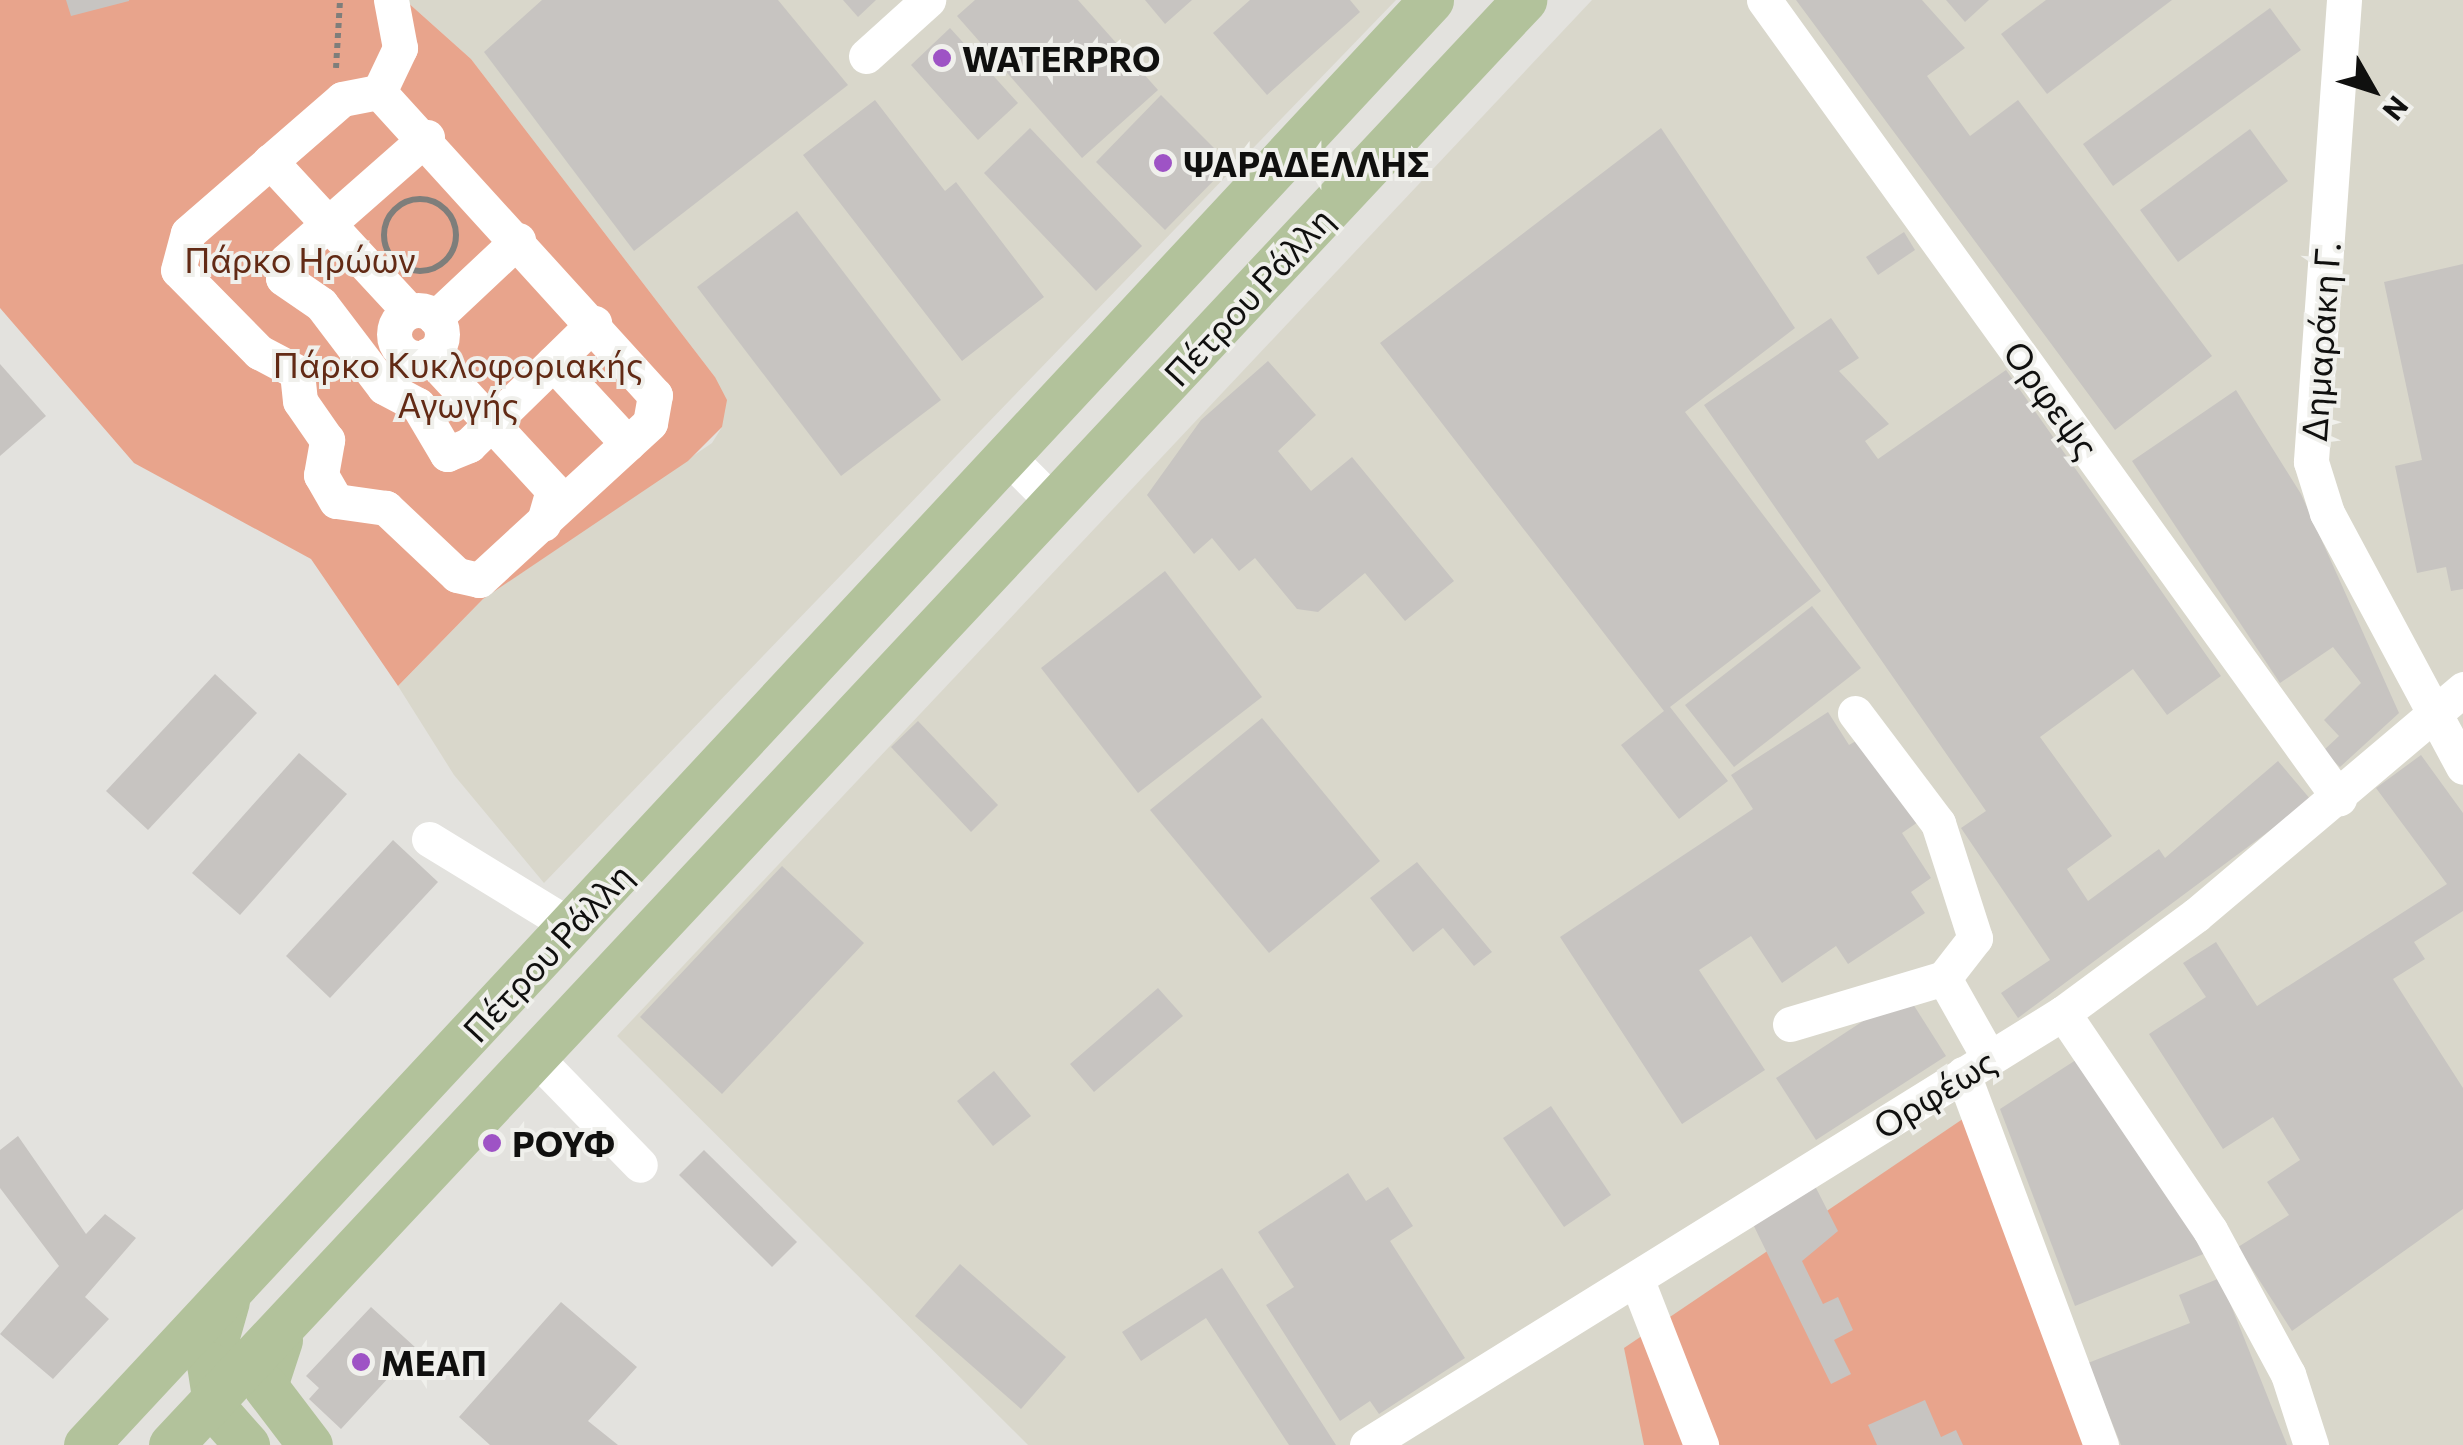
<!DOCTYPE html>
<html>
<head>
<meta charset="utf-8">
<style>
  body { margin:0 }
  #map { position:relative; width:2463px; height:1445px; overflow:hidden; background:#e3e2de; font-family:Commissioner,sans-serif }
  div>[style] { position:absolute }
  .built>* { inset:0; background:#d9d7cb }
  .green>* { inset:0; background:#e8a48c }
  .building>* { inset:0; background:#c7c4c1 }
  .path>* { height:6px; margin-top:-3px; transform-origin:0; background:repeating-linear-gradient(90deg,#7e7e7b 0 5px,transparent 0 10px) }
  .path>.ring { margin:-3px; padding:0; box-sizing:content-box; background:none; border:6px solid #7e7e7b; border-radius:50% }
  .minor>* { height:35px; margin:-17.5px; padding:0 17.5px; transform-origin:17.5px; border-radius:17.5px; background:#fff }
  .minor>.ring { margin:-17.5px; padding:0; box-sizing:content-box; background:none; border:35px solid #fff; border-radius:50% }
  .major>* { height:45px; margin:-22.5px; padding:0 22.5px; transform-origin:22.5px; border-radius:22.5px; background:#b2c29b }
  .dots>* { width:28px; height:28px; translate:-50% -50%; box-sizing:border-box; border:5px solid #f0f0ec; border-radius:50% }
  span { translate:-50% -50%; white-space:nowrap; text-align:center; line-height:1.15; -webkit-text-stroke:8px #f0f0ec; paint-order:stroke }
  .poi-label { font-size:35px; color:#10100f; font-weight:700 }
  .left { translate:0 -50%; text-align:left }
  .park-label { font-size:35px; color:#622a15 }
  .street-label { font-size:35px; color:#10100f }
  .north { position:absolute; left:2323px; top:40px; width:100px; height:100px; -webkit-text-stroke:8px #f0f0ec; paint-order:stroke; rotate:129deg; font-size:28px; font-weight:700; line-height:40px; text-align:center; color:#10100f }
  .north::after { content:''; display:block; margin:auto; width:35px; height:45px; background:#10100f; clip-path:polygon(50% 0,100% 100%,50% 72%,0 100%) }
</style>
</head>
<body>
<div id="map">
  <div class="built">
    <div style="clip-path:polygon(405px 0,1396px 0,544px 883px,454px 775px,398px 686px,483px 599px,712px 443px,722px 427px,715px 377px,471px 59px)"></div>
    <div style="clip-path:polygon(1592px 0,2463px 0,2463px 1445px,1028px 1445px,617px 1036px)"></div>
  </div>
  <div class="green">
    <div style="clip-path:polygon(0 0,405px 0,471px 59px,715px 377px,727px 400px,722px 427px,688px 461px,483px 599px,398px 686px,311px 559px,134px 463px,0 308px)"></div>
    <div style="clip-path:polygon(1976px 1110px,2096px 1445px,1644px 1445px,1624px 1348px)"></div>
  </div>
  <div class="building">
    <div style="clip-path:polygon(66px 0,129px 0,129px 1px,71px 16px)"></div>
    <div style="clip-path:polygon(542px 0,778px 0,848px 85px,634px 251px,484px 52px)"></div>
    <div style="clip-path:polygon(843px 0,876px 0,858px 17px)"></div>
    <div style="clip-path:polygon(975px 0,1078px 0,1158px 90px,1082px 158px,957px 16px)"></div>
    <div style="clip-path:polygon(1145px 0,1192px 0,1165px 24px)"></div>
    <div style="clip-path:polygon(1250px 0,1350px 0,1360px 12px,1267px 95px,1213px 33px)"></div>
    <div style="clip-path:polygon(1796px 0,1922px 0,1965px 48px,1927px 76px,1970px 136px,2018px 100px,2212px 356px,2115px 430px)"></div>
    <div style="clip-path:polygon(1946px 0,1989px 0,1965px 22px)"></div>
    <div style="clip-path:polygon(2046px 0,2172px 0,2047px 94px,2001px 34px)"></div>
    <div style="clip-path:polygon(2270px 8px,2301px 50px,2113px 186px,2083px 144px)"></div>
    <div style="clip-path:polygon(950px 28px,1018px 103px,978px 140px,911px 65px)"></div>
    <div style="clip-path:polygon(1161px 95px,1230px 164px,1165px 230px,1096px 162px)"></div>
    <div style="clip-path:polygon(875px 100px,945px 191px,956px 182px,1044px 297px,962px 361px,803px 155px)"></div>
    <div style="clip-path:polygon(1030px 128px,1142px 246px,1096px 291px,984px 173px)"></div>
    <div style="clip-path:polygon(1661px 128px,1795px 328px,1685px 412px,1821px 591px,1670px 707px,1728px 781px,1679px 819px,1621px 745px,1664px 711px,1380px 343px)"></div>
    <div style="clip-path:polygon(2250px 129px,2288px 181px,2178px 262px,2140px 210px)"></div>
    <div style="clip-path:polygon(797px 211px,941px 400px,841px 476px,697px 287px)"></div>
    <div style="clip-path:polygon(1904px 232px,1915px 250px,1878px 275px,1866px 257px)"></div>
    <div style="clip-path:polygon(2463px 264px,2463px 589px,2451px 591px,2446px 567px,2417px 573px,2395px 466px,2422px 460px,2384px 282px)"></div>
    <div style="clip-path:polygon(1831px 318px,1859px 358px,1839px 371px,1889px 424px,1865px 441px,1878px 459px,2006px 370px,2221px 676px,2167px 715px,2133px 669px,2040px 737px,2112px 836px,2067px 869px,2088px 901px,2159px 849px,2165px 858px,2278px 761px,2311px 800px,2018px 1018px,2001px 993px,2050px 960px,1961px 828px,1986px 811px,1704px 405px)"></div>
    <div style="clip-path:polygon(1268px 361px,1316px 415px,1278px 451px,1311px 491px,1352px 457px,1454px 581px,1405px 621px,1365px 573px,1318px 612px,1297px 609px,1255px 558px,1239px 571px,1212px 538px,1194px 554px,1147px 495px,1201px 420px)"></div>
    <div style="clip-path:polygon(0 364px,46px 416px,0 456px)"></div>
    <div style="clip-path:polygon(2236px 390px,2301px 494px,2399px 713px,2340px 767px,2323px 751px,2339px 736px,2324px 720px,2361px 683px,2333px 647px,2280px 683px,2132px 461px)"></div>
    <div style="clip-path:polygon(1165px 571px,1262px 697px,1138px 793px,1041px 668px)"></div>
    <div style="clip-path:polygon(1812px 606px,1861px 668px,1734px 767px,1685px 705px)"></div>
    <div style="clip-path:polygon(215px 674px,257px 713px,148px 830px,106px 791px)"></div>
    <div style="clip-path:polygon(1828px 712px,1849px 745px,1863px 737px,1918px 822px,1902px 833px,1931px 878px,1911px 892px,1925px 913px,1848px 964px,1836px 946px,1782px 983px,1751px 936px,1699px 970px,1765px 1070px,1682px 1124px,1560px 937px,1753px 809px,1731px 775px)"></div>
    <div style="clip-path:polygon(1262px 718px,1380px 861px,1269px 953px,1150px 810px)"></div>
    <div style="clip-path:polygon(918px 721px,998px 805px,971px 832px,891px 747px)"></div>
    <div style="clip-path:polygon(299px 753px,347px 794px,240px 915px,192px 873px)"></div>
    <div style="clip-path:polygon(2421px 755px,2463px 813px,2463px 911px,2414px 942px,2425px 959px,2393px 979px,2463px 1088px,2463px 1209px,2292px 1331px,2238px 1247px,2289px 1215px,2267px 1182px,2300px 1160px,2273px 1117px,2223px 1149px,2149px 1034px,2206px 997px,2183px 963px,2216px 942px,2257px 1006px,2447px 884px,2376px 788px)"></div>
    <div style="clip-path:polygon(393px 840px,438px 882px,330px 998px,286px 956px)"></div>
    <div style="clip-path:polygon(1417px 862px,1492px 952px,1474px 966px,1443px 928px,1413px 952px,1370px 898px)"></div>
    <div style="clip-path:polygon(782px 866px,864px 943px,722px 1094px,640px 1017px)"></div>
    <div style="clip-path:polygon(1158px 988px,1183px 1016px,1094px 1092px,1070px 1064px)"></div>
    <div style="clip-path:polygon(1906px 993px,1946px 1056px,1816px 1140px,1776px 1078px)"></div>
    <div style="clip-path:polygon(2079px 1058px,2206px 1253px,2075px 1306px,2000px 1109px)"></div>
    <div style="clip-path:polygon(994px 1071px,1031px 1116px,993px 1146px,957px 1101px)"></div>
    <div style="clip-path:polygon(1551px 1106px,1611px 1195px,1564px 1227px,1503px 1138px)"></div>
    <div style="clip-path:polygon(18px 1136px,86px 1234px,105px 1214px,136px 1238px,85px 1297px,109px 1319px,53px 1379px,0 1334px,59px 1266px,0 1188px,0 1150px)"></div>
    <div style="clip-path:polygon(704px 1150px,797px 1242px,772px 1267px,679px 1175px)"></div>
    <div style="clip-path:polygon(1348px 1173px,1366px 1201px,1388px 1187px,1413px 1226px,1390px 1241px,1465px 1358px,1379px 1414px,1370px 1401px,1340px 1421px,1266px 1305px,1294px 1287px,1258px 1232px)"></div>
    <div style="clip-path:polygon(1815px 1186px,1838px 1231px,1802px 1261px,1823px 1304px,1838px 1297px,1853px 1330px,1834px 1340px,1851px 1374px,1831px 1384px,1750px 1218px)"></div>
    <div style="clip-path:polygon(960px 1264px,1066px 1357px,1021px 1409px,915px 1316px)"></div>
    <div style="clip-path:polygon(1222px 1268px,1336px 1445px,1289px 1445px,1206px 1318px,1141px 1361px,1122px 1332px)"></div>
    <div style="clip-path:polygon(2220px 1278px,2287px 1445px,2121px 1445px,2088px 1363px,2190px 1323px,2179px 1295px)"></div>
    <div style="clip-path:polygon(561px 1302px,637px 1367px,588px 1421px,618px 1445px,490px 1445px,459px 1417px)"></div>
    <div style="clip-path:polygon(371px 1307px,416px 1348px,341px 1429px,309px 1399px,319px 1388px,306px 1376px)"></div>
    <div style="clip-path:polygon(1925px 1400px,1941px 1437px,1956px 1430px,1963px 1445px,1877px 1445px,1868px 1425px)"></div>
  </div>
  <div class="path">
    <div style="left:336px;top:68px;width:68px;rotate:-86.6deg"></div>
    <div class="ring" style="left:384px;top:199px;width:66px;height:66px"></div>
  </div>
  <div class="minor">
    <div style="left:1764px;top:0;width:984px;rotate:54.23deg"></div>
    <div style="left:2344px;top:0;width:463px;rotate:94.1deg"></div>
    <div style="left:2311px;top:462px;width:53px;rotate:72.6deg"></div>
    <div style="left:2327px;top:513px;width:288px;rotate:61.8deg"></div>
    <div style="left:866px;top:56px;width:84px;rotate:-42.1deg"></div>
    <div style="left:379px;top:92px;width:410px;rotate:47.7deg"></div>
    <div style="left:655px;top:395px;width:28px;rotate:100deg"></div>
    <div style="left:650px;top:423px;width:232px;rotate:137.4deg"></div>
    <div style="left:479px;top:580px;width:23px;rotate:-167deg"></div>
    <div style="left:457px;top:575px;width:98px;rotate:-136.7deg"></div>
    <div style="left:386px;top:508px;width:50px;rotate:-172deg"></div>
    <div style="left:336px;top:501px;width:30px;rotate:-120deg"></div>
    <div style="left:321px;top:475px;width:36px;rotate:-80deg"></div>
    <div style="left:327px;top:440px;width:47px;rotate:-124.7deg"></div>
    <div style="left:300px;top:401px;width:29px;rotate:-96deg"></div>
    <div style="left:297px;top:372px;width:43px;rotate:-152.2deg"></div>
    <div style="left:259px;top:352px;width:115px;rotate:-134.6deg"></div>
    <div style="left:178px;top:270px;width:38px;rotate:-75deg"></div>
    <div style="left:188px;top:233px;width:204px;rotate:-41deg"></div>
    <div style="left:342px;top:99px;width:38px;rotate:-11deg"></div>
    <div style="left:379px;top:92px;width:49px;rotate:-64.5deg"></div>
    <div style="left:400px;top:48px;width:49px;rotate:-100.6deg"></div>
    <div style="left:427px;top:137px;width:188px;rotate:138.7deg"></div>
    <div style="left:286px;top:261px;width:17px;rotate:100deg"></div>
    <div style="left:283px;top:278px;width:46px;rotate:34.4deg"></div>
    <div style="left:321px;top:304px;width:104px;rotate:52.8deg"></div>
    <div style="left:384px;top:387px;width:38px;rotate:28deg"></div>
    <div style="left:418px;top:405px;width:57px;rotate:59.4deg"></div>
    <div style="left:447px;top:454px;width:24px;rotate:-22deg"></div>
    <div style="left:469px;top:445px;width:175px;rotate:-44.3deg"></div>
    <div style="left:270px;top:161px;width:205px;rotate:47.2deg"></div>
    <div class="ring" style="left:394px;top:310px;width:13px;height:13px"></div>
    <div style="left:435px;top:318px;width:114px;rotate:-43.2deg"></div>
    <div style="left:428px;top:355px;width:184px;rotate:47.2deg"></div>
    <div style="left:553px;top:490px;width:35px;rotate:106deg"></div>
    <div style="left:553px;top:363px;width:110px;rotate:47.2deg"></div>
    <div style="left:1007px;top:456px;width:68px;rotate:45deg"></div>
    <div style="left:1855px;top:713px;width:138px;rotate:53deg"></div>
    <div style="left:1938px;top:823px;width:121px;rotate:72.2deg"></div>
    <div style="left:1975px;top:938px;width:51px;rotate:127.8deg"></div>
    <div style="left:1944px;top:978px;width:92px;rotate:60.6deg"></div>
    <div style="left:429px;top:839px;width:167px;rotate:31.5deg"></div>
    <div style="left:2063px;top:1013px;width:262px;rotate:55.9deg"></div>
    <div style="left:2210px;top:1230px;width:164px;rotate:61.6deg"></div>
    <div style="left:2288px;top:1374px;width:75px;rotate:72.1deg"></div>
    <div style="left:1790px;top:1024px;width:161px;rotate:-16.6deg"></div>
    <div style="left:538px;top:1060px;width:146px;rotate:45.8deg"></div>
    <div style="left:1963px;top:1074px;width:396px;rotate:69.6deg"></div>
    <div style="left:1638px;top:1283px;width:174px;rotate:68.7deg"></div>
    <div style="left:1367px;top:1445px;width:819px;rotate:-31.83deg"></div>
    <div style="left:2063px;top:1013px;width:165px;rotate:-36.4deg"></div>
    <div style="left:2196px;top:915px;width:350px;rotate:-40.2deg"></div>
  </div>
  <div class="major">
    <div style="left:227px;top:1301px;width:66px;rotate:105.9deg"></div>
    <div style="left:209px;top:1364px;width:47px;rotate:81.3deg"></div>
    <div style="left:216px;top:1410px;width:47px;rotate:48.5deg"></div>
    <div style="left:280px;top:1340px;width:48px;rotate:108.1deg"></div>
    <div style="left:265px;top:1386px;width:74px;rotate:52.7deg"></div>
    <div style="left:86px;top:1445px;width:1974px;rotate:-47.05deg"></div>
    <div style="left:171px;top:1445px;width:1980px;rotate:-46.88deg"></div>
  </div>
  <div class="dots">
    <div style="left:942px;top:58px;background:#9e53c5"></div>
    <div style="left:1163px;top:163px;background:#9e53c5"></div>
    <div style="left:492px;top:1143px;background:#9e53c5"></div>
    <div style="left:361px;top:1362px;background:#9e53c5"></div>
  </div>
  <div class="poi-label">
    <span class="left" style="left:962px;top:58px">WATERPRO</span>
    <span class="left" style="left:1183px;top:163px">ΨΑΡΑΔΕΛΛΗΣ</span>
    <span class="left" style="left:512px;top:1143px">ΡΟΥΦ</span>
    <span class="left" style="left:381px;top:1362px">ΜΕΑΠ</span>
  </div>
  <div class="park-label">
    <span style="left:300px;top:259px">Πάρκο Ηρώων</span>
    <span style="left:458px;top:384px">Πάρκο Κυκλοφοριακής<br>Αγωγής</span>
  </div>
  <div class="street-label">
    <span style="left:1248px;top:296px;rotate:-47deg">Πέτρου Ράλλη</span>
    <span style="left:2320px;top:342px;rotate:-86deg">Δημαράκη Γ.</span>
    <span style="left:2052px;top:399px;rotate:54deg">Ορφεψς</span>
    <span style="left:547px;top:952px;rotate:-47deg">Πέτρου Ράλλη</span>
    <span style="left:1934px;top:1093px;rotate:-32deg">Ορφέως</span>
  </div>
  <div class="north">N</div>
</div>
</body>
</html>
